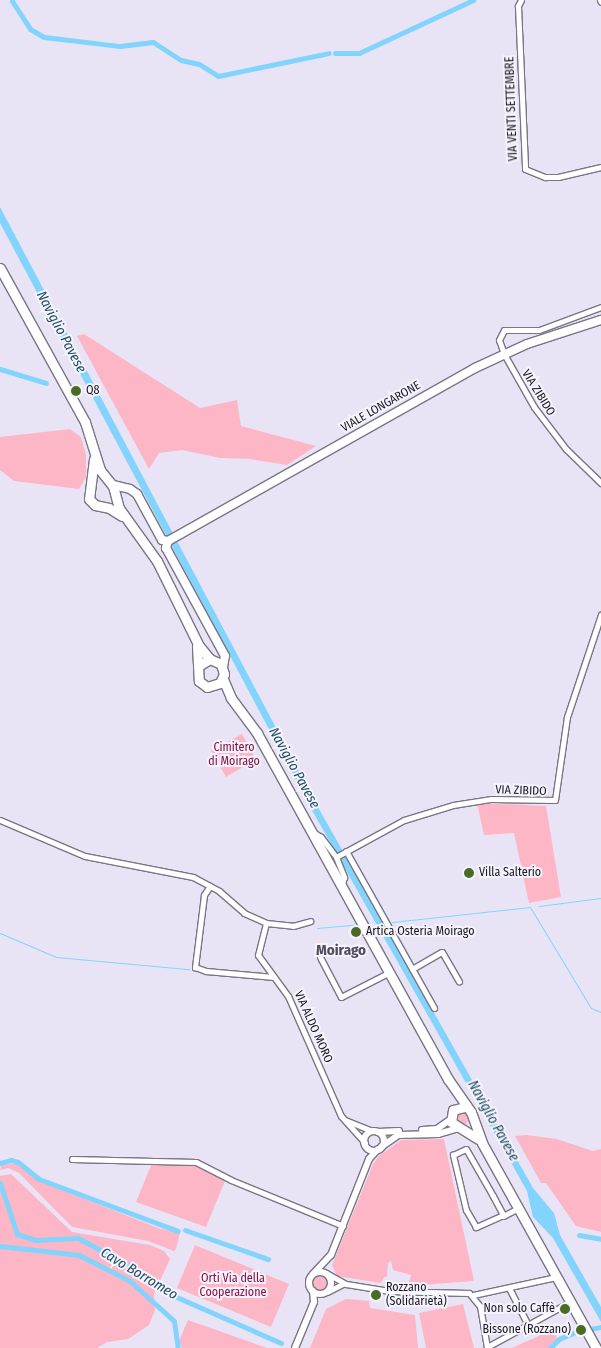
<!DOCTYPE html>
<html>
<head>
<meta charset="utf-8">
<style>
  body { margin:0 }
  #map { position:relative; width:601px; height:1348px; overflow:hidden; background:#e9e4f5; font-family:"Fira Sans Condensed",sans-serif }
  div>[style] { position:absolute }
  .green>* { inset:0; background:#fdb6c6 }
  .round { border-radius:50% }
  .water>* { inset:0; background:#82d4fc }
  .stream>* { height:1px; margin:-0.5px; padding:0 0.5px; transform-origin:0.5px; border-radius:0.5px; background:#82d4fc }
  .canal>* { height:5px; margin:-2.5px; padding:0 2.5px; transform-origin:2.5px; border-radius:2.5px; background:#82d4fc }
  .roads { filter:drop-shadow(1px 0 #797584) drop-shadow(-1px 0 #797584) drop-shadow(0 1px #797584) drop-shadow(0 -1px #797584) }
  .minor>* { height:5px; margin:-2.5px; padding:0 2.5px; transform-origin:2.5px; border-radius:2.5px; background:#fff }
  .tertiary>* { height:6px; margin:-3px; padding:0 3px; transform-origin:3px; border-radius:3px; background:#fff }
  .tertiary>.ring { margin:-3px; padding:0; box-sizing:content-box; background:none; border:6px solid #fff; border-radius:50% }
  .secondary>* { height:8px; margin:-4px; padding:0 4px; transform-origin:4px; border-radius:4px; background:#fff }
  .primary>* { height:9px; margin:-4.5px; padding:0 4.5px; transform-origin:4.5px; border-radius:4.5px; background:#fff }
  .dots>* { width:14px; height:14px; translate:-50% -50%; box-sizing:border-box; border:2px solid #f5f3fd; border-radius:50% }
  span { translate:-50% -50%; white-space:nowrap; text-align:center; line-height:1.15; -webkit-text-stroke:4px #f5f3fd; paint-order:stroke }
  .street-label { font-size:12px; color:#1a181e }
  .poi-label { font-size:12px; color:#1a181e }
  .left { translate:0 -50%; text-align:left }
  .right { translate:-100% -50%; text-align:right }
  .park-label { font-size:12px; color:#86103f }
  .water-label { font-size:14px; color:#204e63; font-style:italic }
  .quarter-label { font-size:15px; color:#514d5b; font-weight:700 }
</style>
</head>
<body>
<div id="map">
  <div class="green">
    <div style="clip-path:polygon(84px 334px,200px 408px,237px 400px,241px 426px,316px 446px,287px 465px,250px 459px,220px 458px,182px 450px,159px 453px,149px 469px,77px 336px)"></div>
    <div style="clip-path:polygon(70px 429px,81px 437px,86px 455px,86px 477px,79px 489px,14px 481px,0 470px,0 437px)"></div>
    <div style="clip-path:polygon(242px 734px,256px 759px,226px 777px,211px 751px)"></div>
    <div style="clip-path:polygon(477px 803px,546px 806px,561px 897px,529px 903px,514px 833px,484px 835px)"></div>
    <div class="round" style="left:455px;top:1111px;width:14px;height:14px"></div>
    <div style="clip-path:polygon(527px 1135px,557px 1139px,593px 1151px,601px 1149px,601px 1232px,576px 1226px,546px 1183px,541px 1183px,515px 1136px)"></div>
    <div style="clip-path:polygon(444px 1139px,474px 1281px,408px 1286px,411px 1275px,393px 1270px,391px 1261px,388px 1263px,387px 1277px,384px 1277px,381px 1283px,337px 1276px,332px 1265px,373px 1164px,379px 1156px,401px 1140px)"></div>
    <div style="clip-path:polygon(152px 1163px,198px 1165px,225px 1181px,206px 1227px,136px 1202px)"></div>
    <div style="clip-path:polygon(8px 1164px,18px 1164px,50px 1185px,158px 1228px,180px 1233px,176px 1249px,174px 1251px,148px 1241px,72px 1227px,19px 1173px,8px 1168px,0 1170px,1px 1166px)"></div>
    <div style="clip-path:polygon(11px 1174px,72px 1232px,150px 1245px,164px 1251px,170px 1259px,154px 1294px,155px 1310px,149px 1325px,128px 1339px,107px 1342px,97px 1348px,0 1348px,0 1176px)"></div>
    <div style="clip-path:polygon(195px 1245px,289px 1284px,271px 1327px,177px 1288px)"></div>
    <div class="round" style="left:311px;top:1274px;width:18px;height:18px"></div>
    <div style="clip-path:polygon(346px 1299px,369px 1301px,370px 1308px,415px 1315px,418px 1348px,310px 1348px,326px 1309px)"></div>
    <div style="clip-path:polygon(463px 1304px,474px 1348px,426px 1348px,419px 1313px)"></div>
    <div style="clip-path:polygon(188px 1320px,267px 1348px,182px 1348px,179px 1341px)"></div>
    <div style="clip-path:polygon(554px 1329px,557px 1339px,548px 1348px,512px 1348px)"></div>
  </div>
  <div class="water">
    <div style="clip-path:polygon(0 207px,319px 809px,533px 1188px,554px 1213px,560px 1235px,601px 1307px,601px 1322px,553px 1238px,533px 1217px,527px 1191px,313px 812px,0 223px)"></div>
  </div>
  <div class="stream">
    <div style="left:539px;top:906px;width:63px;rotate:-7.4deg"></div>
    <div style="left:392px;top:922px;width:139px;rotate:-6.2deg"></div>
    <div style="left:530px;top:907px;width:118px;rotate:58.9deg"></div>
    <div style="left:591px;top:1008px;width:11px;rotate:22deg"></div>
    <div style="left:317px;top:928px;width:37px;rotate:-5deg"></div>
    <div style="left:0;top:933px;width:61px;rotate:23.2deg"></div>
    <div style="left:56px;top:957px;width:134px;rotate:5.2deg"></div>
  </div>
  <div class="canal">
    <div style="left:12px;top:1px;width:33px;rotate:57deg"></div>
    <div style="left:30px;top:29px;width:16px;rotate:30deg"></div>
    <div style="left:44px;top:37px;width:77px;rotate:6.8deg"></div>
    <div style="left:120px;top:46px;width:33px;rotate:-7deg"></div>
    <div style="left:153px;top:42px;width:33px;rotate:33deg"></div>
    <div style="left:181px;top:60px;width:18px;rotate:13deg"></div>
    <div style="left:199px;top:64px;width:22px;rotate:32deg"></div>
    <div style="left:218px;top:76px;width:113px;rotate:-11.7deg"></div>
    <div style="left:335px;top:53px;width:24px"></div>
    <div style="left:359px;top:53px;width:126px;rotate:-24.9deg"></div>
    <div style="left:0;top:369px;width:48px;rotate:16.9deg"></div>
    <div style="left:0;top:1163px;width:11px;rotate:-15deg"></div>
    <div style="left:11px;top:1160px;width:7px;rotate:16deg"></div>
    <div style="left:18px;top:1162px;width:27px;rotate:39deg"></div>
    <div style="left:39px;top:1179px;width:148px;rotate:20.5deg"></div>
    <div style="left:0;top:1183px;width:54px;rotate:71.6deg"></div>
    <div style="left:17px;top:1234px;width:19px;rotate:18deg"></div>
    <div style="left:35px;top:1240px;width:43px;rotate:-2.7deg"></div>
    <div style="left:78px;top:1238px;width:69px;rotate:28.4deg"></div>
    <div style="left:139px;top:1271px;width:31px;rotate:40deg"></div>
    <div style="left:163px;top:1291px;width:129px;rotate:23.8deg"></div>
    <div style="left:185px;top:1230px;width:88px;rotate:19.3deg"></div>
    <div style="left:579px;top:1235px;width:22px;rotate:10deg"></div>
    <div style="left:0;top:1246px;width:80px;rotate:6.5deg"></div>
    <div style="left:79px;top:1255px;width:57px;rotate:27deg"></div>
    <div style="left:130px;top:1281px;width:59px;rotate:42.3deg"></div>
    <div style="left:174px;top:1321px;width:27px;rotate:82deg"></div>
    <div style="left:590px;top:1329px;width:10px;rotate:-11deg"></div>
    <div style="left:550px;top:1348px;width:13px;rotate:-45deg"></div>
    <div style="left:559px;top:1339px;width:23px;rotate:-23deg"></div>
  </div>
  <div class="roads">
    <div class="minor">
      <div style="left:521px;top:0;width:7px;rotate:117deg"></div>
      <div style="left:518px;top:6px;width:163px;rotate:87.5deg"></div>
      <div style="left:525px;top:169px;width:22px;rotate:22deg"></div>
      <div style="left:545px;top:177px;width:13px"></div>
      <div style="left:558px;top:177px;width:44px;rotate:-13.1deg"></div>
      <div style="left:600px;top:0;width:2px;rotate:63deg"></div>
      <div style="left:601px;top:307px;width:66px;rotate:159.6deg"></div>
      <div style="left:539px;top:330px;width:35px;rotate:180deg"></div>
      <div style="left:504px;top:330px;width:11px;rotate:117deg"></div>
      <div style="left:499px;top:340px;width:15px;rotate:70deg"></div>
      <div style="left:504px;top:354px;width:61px;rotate:60.5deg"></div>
      <div style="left:534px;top:407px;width:53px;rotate:52.7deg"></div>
      <div style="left:566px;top:449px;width:49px;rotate:44.2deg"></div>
      <div style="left:0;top:820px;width:92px;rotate:23deg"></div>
      <div style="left:85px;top:856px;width:110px;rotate:11deg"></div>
      <div style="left:193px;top:877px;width:30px;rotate:28deg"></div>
      <div style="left:219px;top:891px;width:33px;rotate:41deg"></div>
      <div style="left:244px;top:913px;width:24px;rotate:24deg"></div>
      <div style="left:266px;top:923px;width:27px;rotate:6deg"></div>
      <div style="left:293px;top:926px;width:18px;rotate:-16deg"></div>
      <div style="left:314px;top:833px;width:8px;rotate:30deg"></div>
      <div style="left:321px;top:837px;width:25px;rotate:53deg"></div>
      <div style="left:336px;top:857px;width:22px;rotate:68deg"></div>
      <div style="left:344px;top:877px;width:7px;rotate:106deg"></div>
      <div style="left:346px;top:851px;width:180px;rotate:60.7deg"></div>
      <div style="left:336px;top:857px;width:77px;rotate:-28.6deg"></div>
      <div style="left:404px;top:820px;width:51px;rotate:-17deg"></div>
      <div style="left:453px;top:805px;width:39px;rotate:-9deg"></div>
      <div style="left:492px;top:799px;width:63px;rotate:0.9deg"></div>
      <div style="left:555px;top:800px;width:84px;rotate:-81.8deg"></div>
      <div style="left:567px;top:717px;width:108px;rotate:-71.6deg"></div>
      <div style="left:210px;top:886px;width:11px;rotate:124deg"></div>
      <div style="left:204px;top:895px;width:73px;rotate:97.1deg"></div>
      <div style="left:195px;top:967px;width:12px;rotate:20deg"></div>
      <div style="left:206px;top:971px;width:68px;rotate:5deg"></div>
      <div style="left:266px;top:923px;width:33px;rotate:104deg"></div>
      <div style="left:258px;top:955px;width:51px;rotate:53.8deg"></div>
      <div style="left:288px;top:996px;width:131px;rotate:66.2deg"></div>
      <div style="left:341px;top:1116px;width:36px;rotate:48deg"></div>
      <div style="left:320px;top:957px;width:45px;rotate:62.3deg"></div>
      <div style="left:341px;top:997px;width:55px;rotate:-27deg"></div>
      <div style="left:412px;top:969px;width:34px;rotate:-30deg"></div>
      <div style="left:442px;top:952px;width:34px;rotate:60deg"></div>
      <div style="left:345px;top:1120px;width:29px;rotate:22deg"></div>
      <div style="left:72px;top:1159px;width:124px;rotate:1.4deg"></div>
      <div style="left:196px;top:1162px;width:39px;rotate:27deg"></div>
      <div style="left:231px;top:1180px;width:121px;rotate:22.3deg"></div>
      <div style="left:503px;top:1215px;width:30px;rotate:156deg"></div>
      <div style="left:476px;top:1227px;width:20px;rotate:-120deg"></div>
      <div style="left:466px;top:1210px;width:57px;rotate:-103.3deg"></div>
      <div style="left:453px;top:1155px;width:14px;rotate:-25deg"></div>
      <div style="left:466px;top:1149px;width:54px;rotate:60.1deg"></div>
      <div style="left:493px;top:1196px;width:21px;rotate:62deg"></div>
      <div style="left:503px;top:1215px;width:1px;rotate:90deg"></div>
      <div style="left:503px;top:1216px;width:18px;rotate:-27deg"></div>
      <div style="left:326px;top:1273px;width:23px;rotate:29deg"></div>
      <div style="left:346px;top:1284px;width:44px;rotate:9.2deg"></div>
      <div style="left:389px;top:1291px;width:80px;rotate:1.4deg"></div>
      <div style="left:469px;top:1293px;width:17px;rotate:50deg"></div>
      <div style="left:480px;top:1306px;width:43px;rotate:80.5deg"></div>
      <div style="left:509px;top:1288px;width:42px;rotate:62.8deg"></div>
      <div style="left:327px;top:1292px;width:18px;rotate:-27deg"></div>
      <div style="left:473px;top:1295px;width:85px;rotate:-12.2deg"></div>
      <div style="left:487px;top:1347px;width:94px;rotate:-28.5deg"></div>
    </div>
    <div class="tertiary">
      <div style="left:422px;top:1130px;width:15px;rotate:-4deg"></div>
      <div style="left:437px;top:1129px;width:16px;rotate:-35deg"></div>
      <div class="ring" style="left:364px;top:1131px;width:14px;height:14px"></div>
      <div style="left:378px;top:1132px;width:21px;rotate:-3deg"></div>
      <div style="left:381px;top:1147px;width:21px;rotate:-35deg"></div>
      <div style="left:398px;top:1135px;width:40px;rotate:-1.4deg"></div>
      <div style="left:438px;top:1134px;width:22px;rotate:-16deg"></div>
      <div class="ring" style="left:309px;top:1272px;width:16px;height:16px"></div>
      <div style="left:313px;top:1274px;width:26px;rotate:-47deg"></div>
      <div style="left:331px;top:1255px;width:103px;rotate:-68.4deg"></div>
      <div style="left:369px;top:1159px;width:13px;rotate:-48deg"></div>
      <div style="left:295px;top:1348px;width:50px;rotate:-67.6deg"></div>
      <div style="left:314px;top:1302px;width:11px;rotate:-95deg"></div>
    </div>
    <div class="secondary">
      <div style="left:113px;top:485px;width:17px;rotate:13deg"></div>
      <div style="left:130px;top:489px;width:9px;rotate:36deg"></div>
      <div style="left:137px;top:494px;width:52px;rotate:61.5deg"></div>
      <div style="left:162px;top:540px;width:6px;rotate:9deg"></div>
      <div style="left:223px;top:667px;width:11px;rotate:-80deg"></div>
      <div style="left:225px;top:656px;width:123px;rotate:-118.6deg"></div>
      <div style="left:166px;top:548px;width:7px;rotate:-74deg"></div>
      <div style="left:168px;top:541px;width:352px;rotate:-29.4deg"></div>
      <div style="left:475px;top:368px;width:57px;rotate:-24.8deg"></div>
      <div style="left:527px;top:344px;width:78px;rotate:-18deg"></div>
    </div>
    <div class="primary">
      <div style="left:0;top:268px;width:176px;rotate:61.1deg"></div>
      <div style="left:85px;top:422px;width:50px;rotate:72.6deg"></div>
      <div style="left:100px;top:470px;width:21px;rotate:51deg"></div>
      <div style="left:113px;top:486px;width:23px;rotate:75deg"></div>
      <div style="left:119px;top:508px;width:65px;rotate:54.4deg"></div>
      <div style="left:157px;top:561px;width:95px;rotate:63.7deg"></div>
      <div style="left:199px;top:646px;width:17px;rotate:50deg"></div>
      <div style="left:94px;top:459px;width:40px;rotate:97.1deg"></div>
      <div style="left:89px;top:499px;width:8px;rotate:45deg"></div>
      <div style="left:95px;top:505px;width:14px;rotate:12deg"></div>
      <div style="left:109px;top:508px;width:15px;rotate:32deg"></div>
      <div style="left:197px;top:646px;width:35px;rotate:87deg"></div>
      <div style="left:199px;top:681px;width:10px;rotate:37deg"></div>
      <div style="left:207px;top:687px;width:14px;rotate:-17deg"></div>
      <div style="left:220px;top:683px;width:10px;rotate:-66deg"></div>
      <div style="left:224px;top:674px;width:10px;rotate:-107deg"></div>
      <div style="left:221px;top:664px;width:12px;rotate:-156deg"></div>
      <div style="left:210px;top:659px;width:12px;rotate:149deg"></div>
      <div style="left:223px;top:679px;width:21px;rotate:67deg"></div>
      <div style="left:231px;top:698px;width:44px;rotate:53.4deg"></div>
      <div style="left:257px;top:733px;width:395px;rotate:61.1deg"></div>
      <div style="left:448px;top:1079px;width:40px;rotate:55.1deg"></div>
      <div style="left:471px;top:1112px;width:33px;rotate:70deg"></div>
      <div style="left:482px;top:1143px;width:235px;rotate:60.9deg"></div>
      <div style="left:465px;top:1107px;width:12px;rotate:166deg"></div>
      <div style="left:453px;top:1110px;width:12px;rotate:99deg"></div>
      <div style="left:451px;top:1122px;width:32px;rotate:32deg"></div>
    </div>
  </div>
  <div class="dots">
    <div style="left:76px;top:391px;background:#496b23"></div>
    <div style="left:469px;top:873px;background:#496b23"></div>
    <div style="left:356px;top:932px;background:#496b23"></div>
    <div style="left:376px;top:1295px;background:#496b23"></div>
    <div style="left:565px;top:1309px;background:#496b23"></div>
    <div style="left:581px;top:1330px;background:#496b23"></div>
  </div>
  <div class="street-label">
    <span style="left:512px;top:109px;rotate:-92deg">VIA VENTI SETTEMBRE</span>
    <span style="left:538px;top:393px;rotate:58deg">VIA ZIBIDO</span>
    <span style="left:381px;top:407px;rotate:-30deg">VIALE LONGARONE</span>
    <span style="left:521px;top:791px;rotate:2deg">VIA ZIBIDO</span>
    <span style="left:313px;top:1027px;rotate:66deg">VIA ALDO MORO</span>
  </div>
  <div class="poi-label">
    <span class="left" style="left:86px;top:391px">Q8</span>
    <span class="left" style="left:479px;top:873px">Villa Salterio</span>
    <span class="left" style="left:366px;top:932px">Artica Osteria Moirago</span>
    <span class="left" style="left:386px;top:1295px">Rozzano<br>(Solidarietà)</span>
    <span class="right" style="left:555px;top:1309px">Non solo Caffè</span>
    <span class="right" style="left:571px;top:1330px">Bissone (Rozzano)</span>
  </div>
  <div class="park-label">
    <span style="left:234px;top:755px">Cimitero<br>di Moirago</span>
    <span style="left:233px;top:1286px">Orti Via della<br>Cooperazione</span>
  </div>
  <div class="water-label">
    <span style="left:61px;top:332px;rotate:62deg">Naviglio Pavese</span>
    <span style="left:294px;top:768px;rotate:61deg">Naviglio Pavese</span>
    <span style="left:493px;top:1121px;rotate:61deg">Naviglio Pavese</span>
    <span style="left:139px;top:1274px;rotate:31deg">Cavo Borromeo</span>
  </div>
  <div class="quarter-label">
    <span style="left:341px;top:951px">Moirago</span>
  </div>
</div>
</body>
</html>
